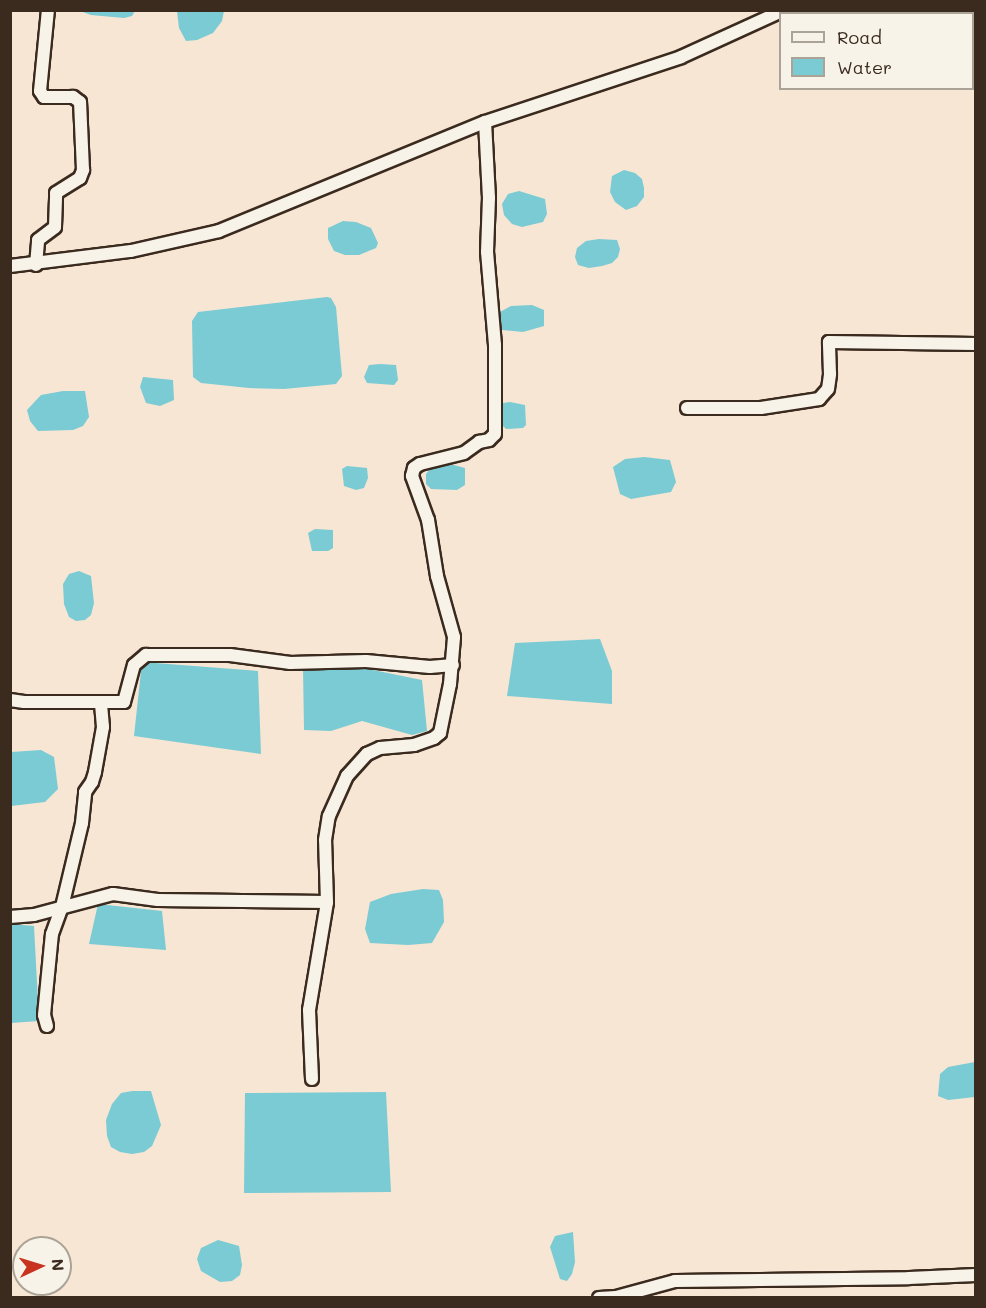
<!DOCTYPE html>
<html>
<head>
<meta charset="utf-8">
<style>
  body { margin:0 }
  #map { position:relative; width:986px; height:1308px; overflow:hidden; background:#f7e6d4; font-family:Mali,sans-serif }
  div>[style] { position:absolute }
  .water>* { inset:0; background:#7acbd4 }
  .roads { filter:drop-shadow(2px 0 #3b2a1e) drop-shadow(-2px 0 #3b2a1e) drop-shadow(0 2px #3b2a1e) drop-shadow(0 -2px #3b2a1e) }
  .minor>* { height:12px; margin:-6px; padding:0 6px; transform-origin:6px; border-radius:6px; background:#f7f3e8 }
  span { translate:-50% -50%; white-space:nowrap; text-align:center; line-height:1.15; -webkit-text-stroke:5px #f7f3e8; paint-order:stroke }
  .frame { position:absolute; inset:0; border:12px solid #3b2a1e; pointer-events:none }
  .legend { position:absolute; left:779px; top:12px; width:195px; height:78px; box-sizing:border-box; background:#f7f3e8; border:2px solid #aca397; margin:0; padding:8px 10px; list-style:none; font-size:18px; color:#3b2a1e }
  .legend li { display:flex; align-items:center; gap:12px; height:30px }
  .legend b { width:30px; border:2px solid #aca397 }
  .north { position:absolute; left:12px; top:1236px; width:60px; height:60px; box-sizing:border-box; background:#f7f3e8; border:2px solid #aca397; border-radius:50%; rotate:86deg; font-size:16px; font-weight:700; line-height:24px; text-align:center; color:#3b2a1e }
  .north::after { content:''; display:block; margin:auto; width:21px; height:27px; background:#c8321e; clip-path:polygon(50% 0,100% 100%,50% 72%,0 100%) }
</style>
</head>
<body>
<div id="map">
  <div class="water">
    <div style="clip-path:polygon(80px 11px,135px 10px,135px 11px,132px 16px,124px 18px,91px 15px)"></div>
    <div style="clip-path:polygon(177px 11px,177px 10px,224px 11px,222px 21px,213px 33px,197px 40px,186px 41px,179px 28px)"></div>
    <div style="clip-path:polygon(624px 170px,635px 173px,642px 179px,644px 188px,644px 197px,637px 206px,626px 210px,615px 202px,610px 192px,612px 176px)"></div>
    <div style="clip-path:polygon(519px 191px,545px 199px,547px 214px,543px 222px,522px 227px,512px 224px,504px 215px,502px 204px,508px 194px)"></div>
    <div style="clip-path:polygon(343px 221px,356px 222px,371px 228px,378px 243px,376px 248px,359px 255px,345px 255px,334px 251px,328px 239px,328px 228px)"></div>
    <div style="clip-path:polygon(599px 239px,617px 240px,620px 249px,618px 257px,612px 263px,602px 266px,589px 268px,578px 265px,575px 257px,577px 248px,586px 241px)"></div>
    <div style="clip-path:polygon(327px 297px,331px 298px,336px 307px,342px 376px,336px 384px,284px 389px,249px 388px,201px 383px,193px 377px,192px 321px,198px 312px)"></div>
    <div style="clip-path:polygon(532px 305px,544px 310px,544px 326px,523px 332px,502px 330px,500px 312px,511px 306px)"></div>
    <div style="clip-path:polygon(380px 364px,396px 365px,398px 380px,394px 385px,367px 383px,364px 377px,369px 365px)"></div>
    <div style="clip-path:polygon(143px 377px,173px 380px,174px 400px,160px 406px,146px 403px,140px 387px)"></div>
    <div style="clip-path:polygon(63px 391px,85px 391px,89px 417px,83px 426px,73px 430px,38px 431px,30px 421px,27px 410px,41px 395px)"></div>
    <div style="clip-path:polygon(510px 402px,525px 405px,526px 425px,523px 428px,506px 429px,503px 426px,501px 410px,503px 403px)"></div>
    <div style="clip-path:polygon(644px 457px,670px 460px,676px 482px,671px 492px,631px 499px,620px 494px,613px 467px,625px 459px)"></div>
    <div style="clip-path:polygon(450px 464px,465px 468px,465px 485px,457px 490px,431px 489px,426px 484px,426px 474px,431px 468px)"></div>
    <div style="clip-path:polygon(347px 466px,367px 468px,368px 478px,364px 488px,356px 490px,344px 486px,342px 469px)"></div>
    <div style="clip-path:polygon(315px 529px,333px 530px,333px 548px,328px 551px,312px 551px,308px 533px)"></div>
    <div style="clip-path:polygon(79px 571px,91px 576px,94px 603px,91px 615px,85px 620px,76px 621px,69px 617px,64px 604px,63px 584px,69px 574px)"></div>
    <div style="clip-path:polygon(600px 639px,612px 671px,612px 704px,507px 696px,515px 643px)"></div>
    <div style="clip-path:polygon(142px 662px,258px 671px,261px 754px,134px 736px)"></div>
    <div style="clip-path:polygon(303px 668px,368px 669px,422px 680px,427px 731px,412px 735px,362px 721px,331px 731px,304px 730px)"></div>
    <div style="clip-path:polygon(41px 750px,54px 757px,58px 789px,45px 802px,11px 806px,11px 752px)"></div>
    <div style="clip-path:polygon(423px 889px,439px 890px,443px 900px,444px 922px,432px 943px,408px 945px,370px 943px,365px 929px,370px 902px,391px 894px)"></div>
    <div style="clip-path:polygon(98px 904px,162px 911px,166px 950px,89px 944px)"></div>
    <div style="clip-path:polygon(11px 924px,34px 926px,39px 1021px,11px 1023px)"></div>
    <div style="clip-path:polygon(975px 1062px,975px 1097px,948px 1100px,938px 1096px,940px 1074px,948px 1067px)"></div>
    <div style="clip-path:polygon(132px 1091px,151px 1091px,161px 1125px,152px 1146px,144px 1152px,132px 1154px,120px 1152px,111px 1147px,107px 1136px,106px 1120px,112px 1104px,121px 1093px)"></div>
    <div style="clip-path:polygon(386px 1092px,391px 1192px,244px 1193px,245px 1093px)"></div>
    <div style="clip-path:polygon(573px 1232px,575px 1262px,572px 1274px,567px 1281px,560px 1279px,550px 1247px,555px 1236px)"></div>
    <div style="clip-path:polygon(218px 1240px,239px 1246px,242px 1265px,240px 1275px,232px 1281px,220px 1282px,201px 1271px,197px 1259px,201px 1248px)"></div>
  </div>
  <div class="roads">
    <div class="minor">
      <div style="left:36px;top:265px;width:25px;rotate:-85deg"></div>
      <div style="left:38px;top:240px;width:21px;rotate:-37deg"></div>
      <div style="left:55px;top:227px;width:34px;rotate:-88deg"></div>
      <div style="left:56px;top:193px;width:28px;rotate:-32deg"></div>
      <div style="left:80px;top:178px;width:9px;rotate:-69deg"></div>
      <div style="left:83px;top:170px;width:68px;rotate:-92.5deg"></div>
      <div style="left:80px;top:102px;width:9px;rotate:-144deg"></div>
      <div style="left:73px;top:97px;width:29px;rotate:180deg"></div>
      <div style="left:44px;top:97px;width:7px;rotate:-124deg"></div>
      <div style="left:40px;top:91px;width:81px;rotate:-84.4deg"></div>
      <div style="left:10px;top:266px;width:122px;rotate:-7.1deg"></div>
      <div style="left:131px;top:251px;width:90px;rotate:-12.8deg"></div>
      <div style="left:219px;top:231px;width:287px;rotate:-22.3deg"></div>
      <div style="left:485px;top:122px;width:206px;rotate:-18.3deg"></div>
      <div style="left:681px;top:57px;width:113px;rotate:-24.5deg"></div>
      <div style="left:687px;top:408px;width:74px"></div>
      <div style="left:761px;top:408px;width:59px;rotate:-8.8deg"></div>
      <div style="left:819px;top:399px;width:13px;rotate:-48deg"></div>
      <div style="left:828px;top:389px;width:15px;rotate:-82deg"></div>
      <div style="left:830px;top:374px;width:32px;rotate:-92deg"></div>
      <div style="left:829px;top:342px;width:147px;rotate:0.8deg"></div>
      <div style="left:10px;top:700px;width:14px;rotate:8deg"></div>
      <div style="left:24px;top:702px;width:100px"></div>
      <div style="left:124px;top:702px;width:38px;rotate:-75deg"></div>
      <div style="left:134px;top:665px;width:16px;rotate:-40deg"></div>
      <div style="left:146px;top:655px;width:84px"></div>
      <div style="left:230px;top:655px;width:61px;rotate:7.6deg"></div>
      <div style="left:290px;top:663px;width:76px;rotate:-1.5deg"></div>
      <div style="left:366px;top:661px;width:64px;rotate:5.4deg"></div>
      <div style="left:430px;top:667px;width:23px;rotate:-5deg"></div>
      <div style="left:10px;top:917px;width:24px;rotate:-5deg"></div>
      <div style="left:34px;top:915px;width:82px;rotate:-14.9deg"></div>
      <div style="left:113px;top:894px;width:45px;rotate:7.6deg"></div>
      <div style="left:158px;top:900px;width:169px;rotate:0.7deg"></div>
      <div style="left:47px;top:1026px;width:11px;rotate:-105deg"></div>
      <div style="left:44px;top:1015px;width:81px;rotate:-84.4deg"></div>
      <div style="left:52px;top:934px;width:29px;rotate:-70deg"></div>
      <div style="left:62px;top:907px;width:86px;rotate:-76.6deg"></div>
      <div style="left:82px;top:823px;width:31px;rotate:-84deg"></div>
      <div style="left:85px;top:792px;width:12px;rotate:-55deg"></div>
      <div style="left:92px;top:782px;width:10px;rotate:-73deg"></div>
      <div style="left:95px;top:772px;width:46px;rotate:-79.9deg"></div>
      <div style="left:103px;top:727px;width:25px;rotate:-95deg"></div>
      <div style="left:312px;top:1079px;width:69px;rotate:-92.5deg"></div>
      <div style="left:309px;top:1010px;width:109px;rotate:-80.5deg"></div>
      <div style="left:327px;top:902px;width:62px;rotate:-91.8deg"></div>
      <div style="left:325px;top:840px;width:24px;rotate:-81deg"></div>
      <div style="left:329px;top:816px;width:44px;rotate:-65.8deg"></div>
      <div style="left:347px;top:776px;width:30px;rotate:-48deg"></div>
      <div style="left:367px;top:754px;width:14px;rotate:-25deg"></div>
      <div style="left:380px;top:748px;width:34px;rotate:-5deg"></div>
      <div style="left:414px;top:745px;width:21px;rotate:-19deg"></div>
      <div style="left:434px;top:738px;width:8px;rotate:-40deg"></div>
      <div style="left:440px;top:733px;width:50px;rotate:-78.5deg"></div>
      <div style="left:450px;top:684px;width:47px;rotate:-85.1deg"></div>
      <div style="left:454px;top:637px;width:63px;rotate:-105.6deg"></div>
      <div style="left:437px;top:576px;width:57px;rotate:-99.1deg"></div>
      <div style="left:428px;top:520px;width:47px;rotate:-110deg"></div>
      <div style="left:412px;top:476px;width:8px;rotate:-76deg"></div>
      <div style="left:414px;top:468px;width:7px;rotate:-34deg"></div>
      <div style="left:420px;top:464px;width:45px;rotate:-14deg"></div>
      <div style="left:464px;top:453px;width:19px;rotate:-36deg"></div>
      <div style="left:479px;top:442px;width:10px;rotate:-11deg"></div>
      <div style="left:489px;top:440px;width:8px;rotate:-45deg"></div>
      <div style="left:495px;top:434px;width:89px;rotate:-90deg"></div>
      <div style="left:495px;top:345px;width:93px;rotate:-94.9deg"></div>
      <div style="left:487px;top:252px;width:54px;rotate:-87.9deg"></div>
      <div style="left:489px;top:198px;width:76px;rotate:-93deg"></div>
      <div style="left:599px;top:1298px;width:17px;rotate:-3deg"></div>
      <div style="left:616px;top:1297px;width:61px;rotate:-15.2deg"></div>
      <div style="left:675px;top:1281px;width:234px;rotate:-0.7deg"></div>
      <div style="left:909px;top:1278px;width:67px;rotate:-2.6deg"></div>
    </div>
  </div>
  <div class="frame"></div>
  <ul class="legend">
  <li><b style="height:8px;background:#f7f3e8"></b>Road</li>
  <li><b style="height:16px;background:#7acbd4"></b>Water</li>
  </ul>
  <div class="north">N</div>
</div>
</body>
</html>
